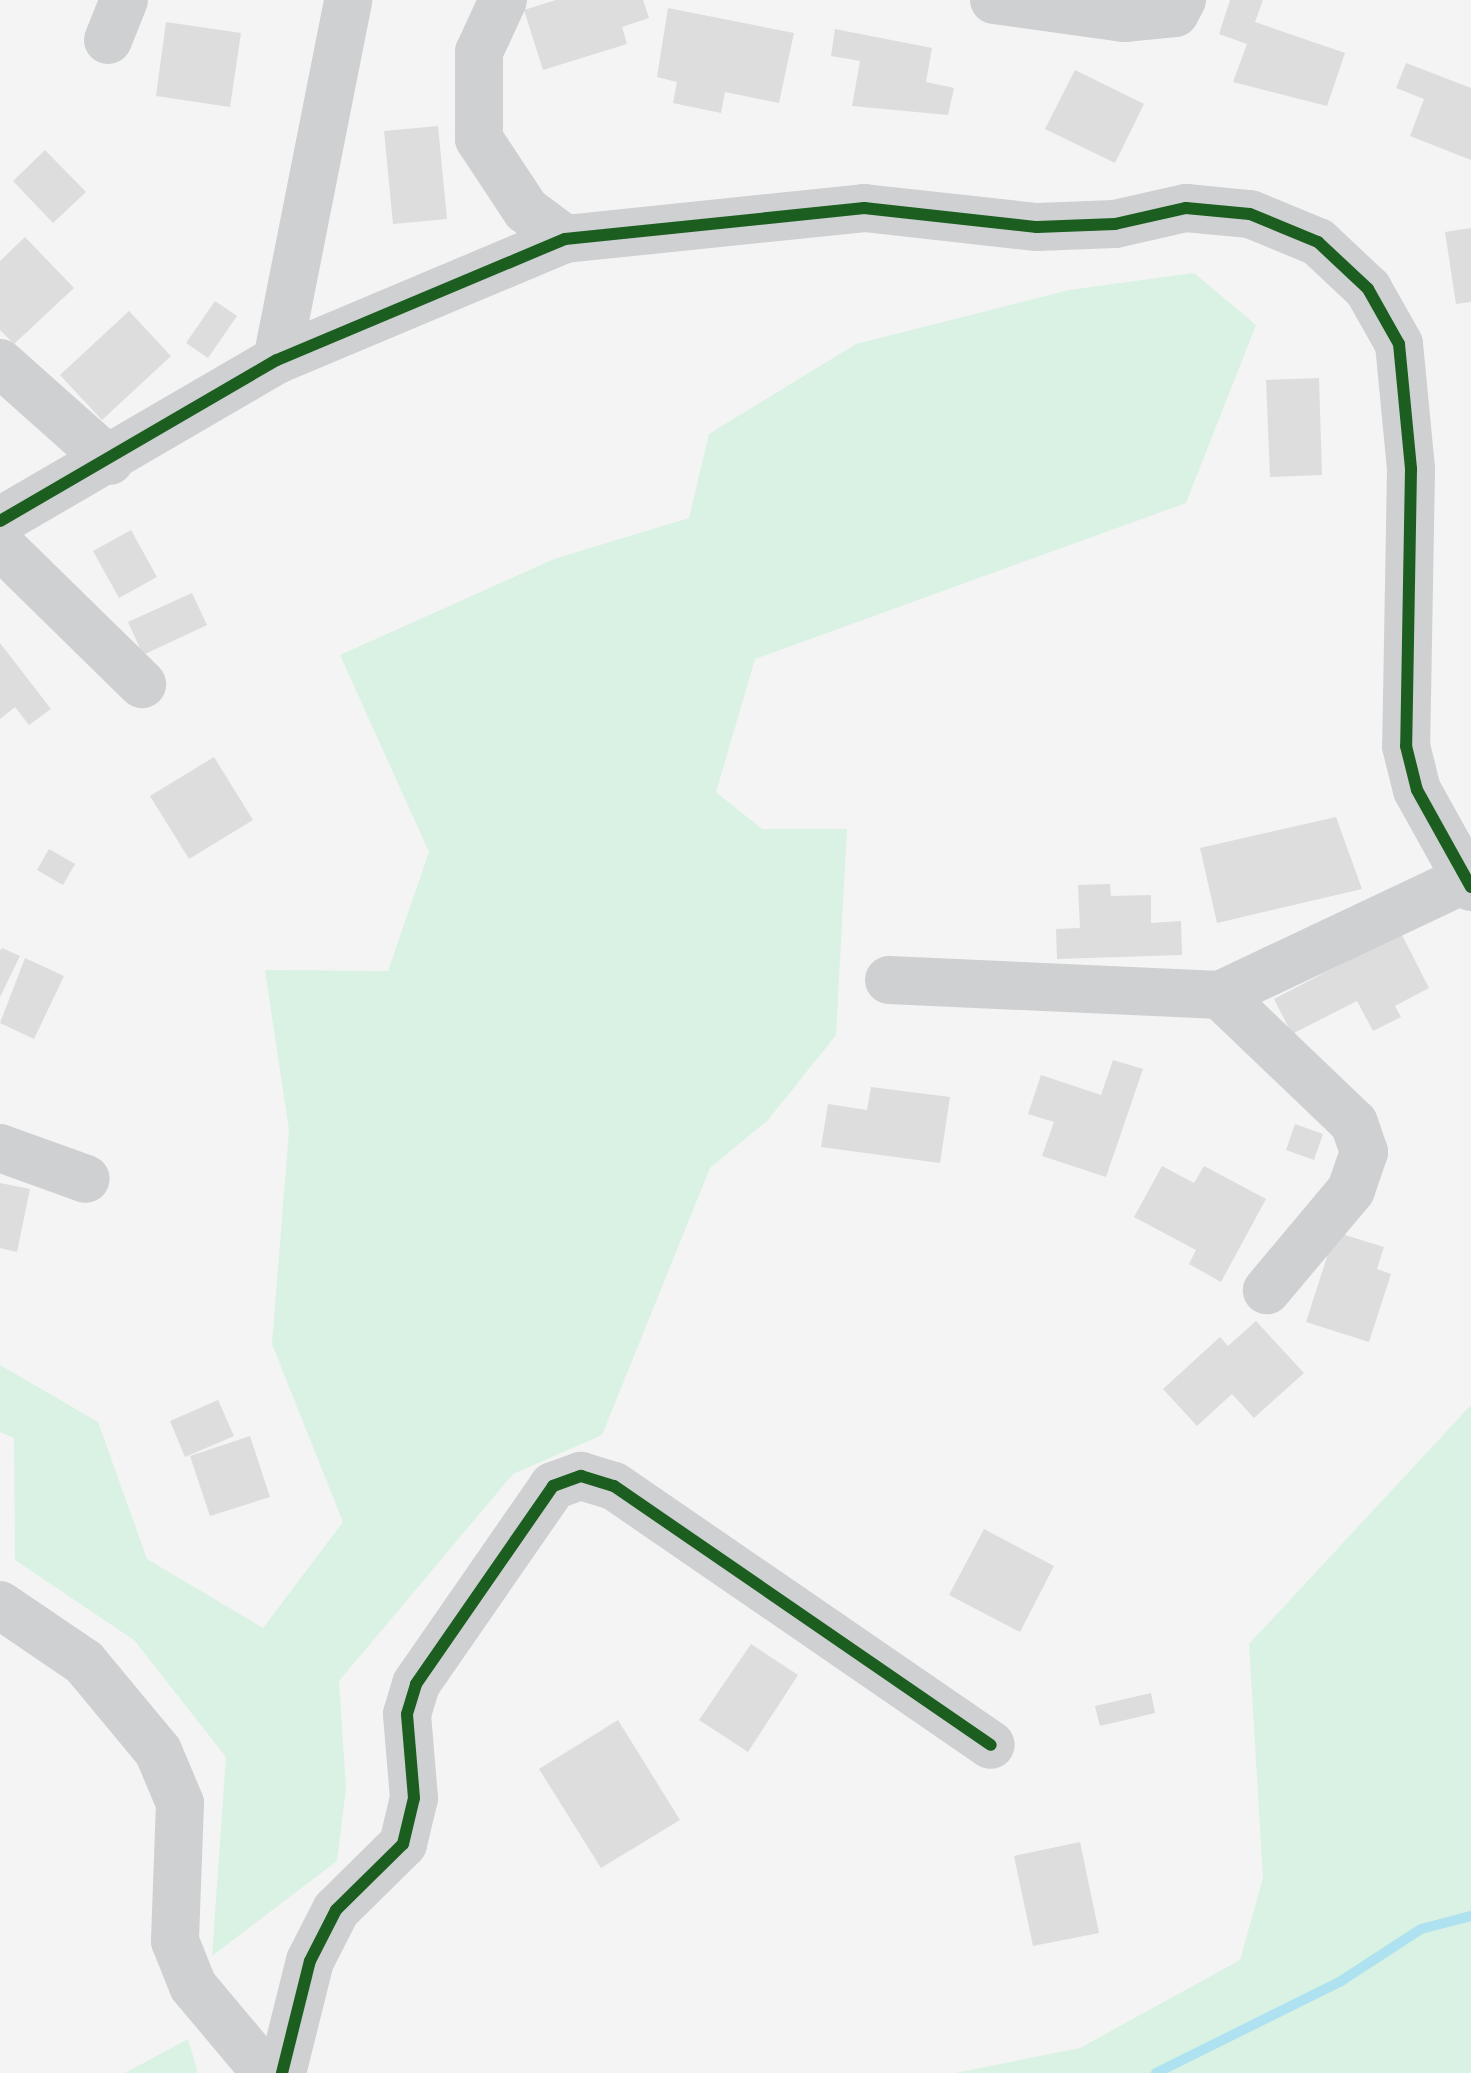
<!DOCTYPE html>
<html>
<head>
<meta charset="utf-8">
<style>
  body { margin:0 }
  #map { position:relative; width:1471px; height:2073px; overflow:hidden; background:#f4f4f4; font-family:"Nunito Sans",sans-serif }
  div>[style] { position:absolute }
  .green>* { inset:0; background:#d9f2e3 }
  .stream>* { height:10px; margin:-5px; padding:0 5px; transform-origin:5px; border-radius:5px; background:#aee2f0 }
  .building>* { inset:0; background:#ddddde }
  .minor>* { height:48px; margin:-24px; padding:0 24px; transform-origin:24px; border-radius:24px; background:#ced0d2 }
  .cycleway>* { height:12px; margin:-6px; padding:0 6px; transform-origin:6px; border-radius:6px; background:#1b5e20 }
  span { translate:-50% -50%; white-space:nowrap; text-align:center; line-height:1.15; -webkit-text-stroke:9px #fff; paint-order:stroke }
</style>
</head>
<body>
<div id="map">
  <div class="green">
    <div style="clip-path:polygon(1194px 273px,1256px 325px,1186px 503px,755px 659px,716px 792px,762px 829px,847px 829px,836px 1035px,768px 1120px,710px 1168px,602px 1435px,513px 1474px,339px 1681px,346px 1788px,337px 1861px,212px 1956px,226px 1757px,134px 1640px,15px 1560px,14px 1438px,0 1432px,0 1365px,98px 1422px,147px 1559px,263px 1628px,343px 1522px,272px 1344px,289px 1130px,265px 970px,388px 971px,429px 852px,340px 655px,554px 559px,689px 518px,709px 434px,856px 344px,1069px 290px)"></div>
    <div style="clip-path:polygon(1471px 1405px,1471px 2073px,955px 2073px,1080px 2048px,1240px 1960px,1263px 1878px,1249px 1644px)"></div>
    <div style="clip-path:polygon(188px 2039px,198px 2073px,125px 2073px)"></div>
  </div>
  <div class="stream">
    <div style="left:1156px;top:2073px;width:207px;rotate:-26.4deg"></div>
    <div style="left:1341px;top:1981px;width:95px;rotate:-33deg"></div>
    <div style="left:1421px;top:1929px;width:52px;rotate:-14.6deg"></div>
  </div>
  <div class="building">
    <div style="clip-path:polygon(556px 0,643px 0,649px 18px,622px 27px,627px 44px,543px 70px,524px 10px)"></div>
    <div style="clip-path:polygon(1230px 0,1263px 0,1255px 22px,1345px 53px,1327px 106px,1233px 82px,1247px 44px,1219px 34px)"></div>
    <div style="clip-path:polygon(668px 8px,794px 33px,779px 103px,725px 92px,721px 113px,673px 103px,677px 82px,657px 77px)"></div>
    <div style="clip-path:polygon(166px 22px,241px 33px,230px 107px,156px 96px)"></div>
    <div style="clip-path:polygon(835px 29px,932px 48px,926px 82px,954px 88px,948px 115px,852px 106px,860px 61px,831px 56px)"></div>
    <div style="clip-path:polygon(1406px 63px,1471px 88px,1471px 160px,1410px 136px,1424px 99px,1396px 88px)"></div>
    <div style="clip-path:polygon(1075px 70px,1144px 104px,1115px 163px,1045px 129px)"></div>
    <div style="clip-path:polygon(438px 126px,447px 219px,393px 224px,384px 131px)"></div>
    <div style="clip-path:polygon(45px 150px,86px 192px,53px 223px,13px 181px)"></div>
    <div style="clip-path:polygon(1471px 228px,1471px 302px,1456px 304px,1445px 232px)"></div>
    <div style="clip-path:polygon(25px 237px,74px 288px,14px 344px,0 330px,0 261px)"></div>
    <div style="clip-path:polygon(215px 301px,237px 316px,208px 358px,186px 343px)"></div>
    <div style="clip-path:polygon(129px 311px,171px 356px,102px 420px,60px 375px)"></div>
    <div style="clip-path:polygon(1319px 378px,1322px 475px,1270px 477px,1266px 380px)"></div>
    <div style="clip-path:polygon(131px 530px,157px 577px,119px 598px,93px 551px)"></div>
    <div style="clip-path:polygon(192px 593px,207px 625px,143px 655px,128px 622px)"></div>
    <div style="clip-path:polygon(0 643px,51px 709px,29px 725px,15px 707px,0 719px)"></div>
    <div style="clip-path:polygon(214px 757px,253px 820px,189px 859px,150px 796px)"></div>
    <div style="clip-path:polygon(1336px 817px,1362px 889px,1217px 923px,1200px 848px)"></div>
    <div style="clip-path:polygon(49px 849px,75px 864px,63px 885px,37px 870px)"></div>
    <div style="clip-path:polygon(1110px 884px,1111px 896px,1151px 895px,1151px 923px,1181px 921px,1182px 955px,1057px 959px,1056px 929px,1080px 928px,1078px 885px)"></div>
    <div style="clip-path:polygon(1401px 933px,1429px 988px,1395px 1006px,1401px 1017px,1373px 1031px,1357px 1001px,1292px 1034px,1274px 999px)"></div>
    <div style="clip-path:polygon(2px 948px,20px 956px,0 997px,0 951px)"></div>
    <div style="clip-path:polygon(25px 958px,64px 976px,34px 1039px,0 1023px)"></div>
    <div style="clip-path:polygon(1113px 1060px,1143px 1069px,1106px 1177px,1042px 1156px,1054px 1122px,1028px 1114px,1041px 1075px,1101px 1095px)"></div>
    <div style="clip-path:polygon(871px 1087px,950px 1097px,940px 1163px,821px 1147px,828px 1104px,867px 1110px)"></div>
    <div style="clip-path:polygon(1295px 1124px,1323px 1134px,1314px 1160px,1286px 1150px)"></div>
    <div style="clip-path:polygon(1162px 1166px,1194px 1183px,1204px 1166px,1266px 1199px,1221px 1282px,1189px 1264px,1196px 1250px,1134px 1217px)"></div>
    <div style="clip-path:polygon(0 1183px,30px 1189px,17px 1252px,0 1248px)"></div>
    <div style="clip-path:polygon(1335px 1232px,1384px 1247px,1377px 1269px,1391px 1274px,1369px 1342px,1306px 1322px)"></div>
    <div style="clip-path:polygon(1256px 1321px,1304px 1373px,1254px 1418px,1232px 1394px,1197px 1426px,1163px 1389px,1220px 1337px,1228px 1346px)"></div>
    <div style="clip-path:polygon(218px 1400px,234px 1436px,185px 1457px,170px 1421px)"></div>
    <div style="clip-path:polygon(250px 1436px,270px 1497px,210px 1516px,190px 1456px)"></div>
    <div style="clip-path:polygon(984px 1529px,1054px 1566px,1020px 1632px,949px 1595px)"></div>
    <div style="clip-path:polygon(751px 1644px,798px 1675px,748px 1752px,699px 1720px)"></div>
    <div style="clip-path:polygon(1151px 1693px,1155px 1713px,1100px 1726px,1095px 1706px)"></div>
    <div style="clip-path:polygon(618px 1720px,680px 1820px,601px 1868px,539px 1769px)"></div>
    <div style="clip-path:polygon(1080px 1842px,1099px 1933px,1033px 1946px,1014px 1856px)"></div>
  </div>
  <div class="minor">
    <div style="left:503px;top:0;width:57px;rotate:114.8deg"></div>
    <div style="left:479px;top:52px;width:87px;rotate:90deg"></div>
    <div style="left:479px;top:139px;width:85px;rotate:56.5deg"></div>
    <div style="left:526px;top:210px;width:49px;rotate:36.6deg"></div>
    <div style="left:994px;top:0;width:131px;rotate:7.9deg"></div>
    <div style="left:1124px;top:18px;width:51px;rotate:-5.6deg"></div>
    <div style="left:1175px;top:13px;width:15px;rotate:-62deg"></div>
    <div style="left:108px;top:40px;width:43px;rotate:-68.2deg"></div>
    <div style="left:277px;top:360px;width:367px;rotate:-78.8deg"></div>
    <div style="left:0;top:363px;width:147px;rotate:41.7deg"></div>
    <div style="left:0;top:521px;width:320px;rotate:-30.2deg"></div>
    <div style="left:277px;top:360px;width:312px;rotate:-22.8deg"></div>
    <div style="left:565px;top:239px;width:301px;rotate:-5.9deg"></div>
    <div style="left:864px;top:208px;width:174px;rotate:6.3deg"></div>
    <div style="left:1037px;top:227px;width:78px;rotate:-2.2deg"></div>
    <div style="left:1115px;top:224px;width:73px;rotate:-12.7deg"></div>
    <div style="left:1186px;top:208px;width:64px;rotate:5.4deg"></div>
    <div style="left:1250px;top:214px;width:74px;rotate:22.4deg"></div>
    <div style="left:1318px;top:242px;width:69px;rotate:43.2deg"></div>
    <div style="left:1368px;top:289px;width:63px;rotate:60.6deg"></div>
    <div style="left:1399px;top:344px;width:126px;rotate:84.5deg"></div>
    <div style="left:1411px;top:469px;width:277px;rotate:91deg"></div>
    <div style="left:1406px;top:746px;width:45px;rotate:76deg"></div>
    <div style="left:1417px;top:790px;width:111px;rotate:60.9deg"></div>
    <div style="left:0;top:545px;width:199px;rotate:44.4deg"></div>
    <div style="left:889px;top:980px;width:331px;rotate:2.6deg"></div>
    <div style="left:1220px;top:995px;width:271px;rotate:-25.3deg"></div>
    <div style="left:1220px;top:995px;width:185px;rotate:43.7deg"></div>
    <div style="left:1354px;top:1123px;width:31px;rotate:71deg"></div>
    <div style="left:1364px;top:1152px;width:40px;rotate:108.9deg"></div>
    <div style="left:1351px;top:1190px;width:131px;rotate:130deg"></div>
    <div style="left:0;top:1148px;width:91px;rotate:19.8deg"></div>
    <div style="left:0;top:1605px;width:102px;rotate:34.2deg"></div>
    <div style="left:84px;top:1662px;width:116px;rotate:50.3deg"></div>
    <div style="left:158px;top:1751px;width:56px;rotate:67.1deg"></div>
    <div style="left:180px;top:1803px;width:138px;rotate:92.1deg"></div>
    <div style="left:175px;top:1941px;width:48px;rotate:68.2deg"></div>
    <div style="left:193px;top:1986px;width:114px;rotate:50deg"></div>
    <div style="left:282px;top:2073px;width:115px;rotate:-76deg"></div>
    <div style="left:310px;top:1961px;width:57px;rotate:-63deg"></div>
    <div style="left:336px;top:1910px;width:94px;rotate:-44.6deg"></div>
    <div style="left:403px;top:1844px;width:47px;rotate:-76.6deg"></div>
    <div style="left:414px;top:1798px;width:84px;rotate:-94.8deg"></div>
    <div style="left:407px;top:1714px;width:31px;rotate:-73deg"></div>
    <div style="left:416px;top:1684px;width:241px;rotate:-55.3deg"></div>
    <div style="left:553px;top:1486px;width:30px;rotate:-20deg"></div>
    <div style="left:581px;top:1476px;width:34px;rotate:17deg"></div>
    <div style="left:614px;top:1486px;width:457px;rotate:34.5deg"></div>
  </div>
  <div class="cycleway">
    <div style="left:0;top:521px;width:320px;rotate:-30.2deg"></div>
    <div style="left:277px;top:360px;width:312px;rotate:-22.8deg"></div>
    <div style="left:565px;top:239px;width:301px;rotate:-5.9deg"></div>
    <div style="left:864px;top:208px;width:174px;rotate:6.3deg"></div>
    <div style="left:1037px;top:227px;width:78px;rotate:-2.2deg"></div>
    <div style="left:1115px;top:224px;width:73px;rotate:-12.7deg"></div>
    <div style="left:1186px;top:208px;width:64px;rotate:5.4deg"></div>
    <div style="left:1250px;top:214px;width:74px;rotate:22.4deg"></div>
    <div style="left:1318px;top:242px;width:69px;rotate:43.2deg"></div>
    <div style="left:1368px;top:289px;width:63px;rotate:60.6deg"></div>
    <div style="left:1399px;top:344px;width:126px;rotate:84.5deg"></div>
    <div style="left:1411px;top:469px;width:277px;rotate:91deg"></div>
    <div style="left:1406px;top:746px;width:45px;rotate:76deg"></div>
    <div style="left:1417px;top:790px;width:111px;rotate:60.9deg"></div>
    <div style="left:282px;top:2073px;width:115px;rotate:-76deg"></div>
    <div style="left:310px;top:1961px;width:57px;rotate:-63deg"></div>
    <div style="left:336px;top:1910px;width:94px;rotate:-44.6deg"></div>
    <div style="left:403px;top:1844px;width:47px;rotate:-76.6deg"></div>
    <div style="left:414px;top:1798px;width:84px;rotate:-94.8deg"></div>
    <div style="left:407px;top:1714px;width:31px;rotate:-73deg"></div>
    <div style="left:416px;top:1684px;width:241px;rotate:-55.3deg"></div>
    <div style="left:553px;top:1486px;width:30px;rotate:-20deg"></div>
    <div style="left:581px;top:1476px;width:34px;rotate:17deg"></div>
    <div style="left:614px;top:1486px;width:457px;rotate:34.5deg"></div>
  </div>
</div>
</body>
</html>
